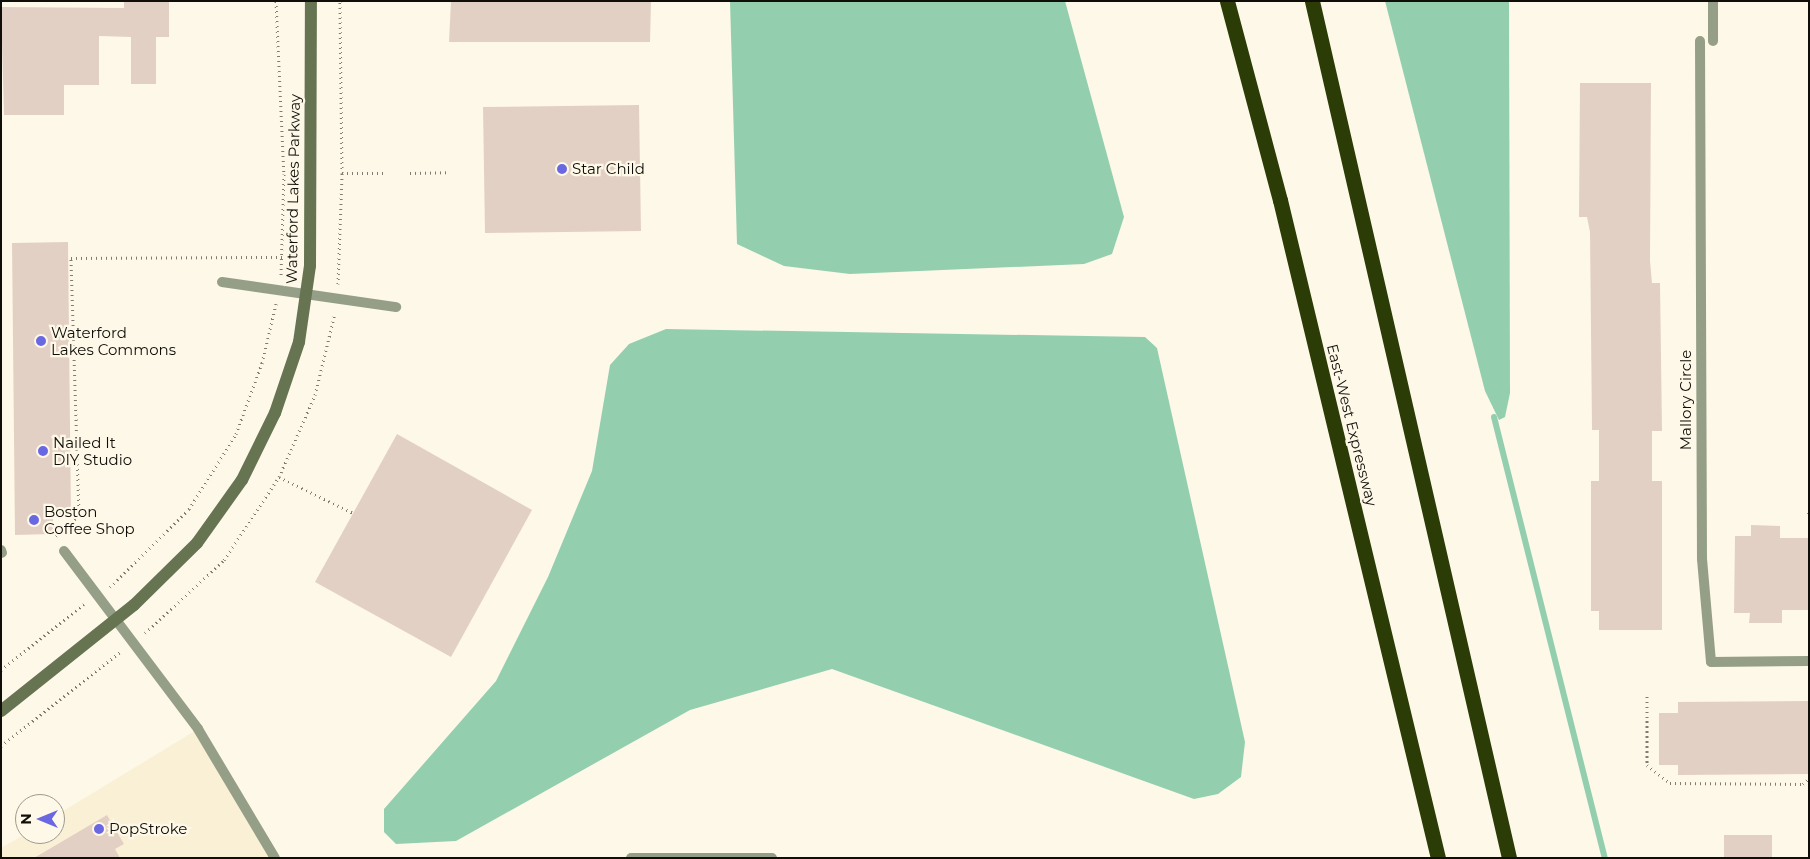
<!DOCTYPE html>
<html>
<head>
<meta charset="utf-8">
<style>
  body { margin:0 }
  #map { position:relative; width:1810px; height:859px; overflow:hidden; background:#fef8e8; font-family:Montserrat,sans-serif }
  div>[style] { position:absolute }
  .built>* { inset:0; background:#faf0d5 }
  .water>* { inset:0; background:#93cfae }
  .stream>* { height:6px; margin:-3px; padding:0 3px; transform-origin:3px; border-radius:3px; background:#93cfae }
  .building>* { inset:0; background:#e3d0c4 }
  .path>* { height:3px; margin-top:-1.5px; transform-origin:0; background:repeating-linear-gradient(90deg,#807c71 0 1px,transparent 0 5px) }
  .lane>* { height:10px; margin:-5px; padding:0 5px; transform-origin:5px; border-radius:5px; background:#959f87 }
  .secondary>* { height:12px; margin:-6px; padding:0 6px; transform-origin:6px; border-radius:6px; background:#677452 }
  .highway>* { height:15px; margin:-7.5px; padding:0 7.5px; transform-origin:7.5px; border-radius:7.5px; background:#2c3c06 }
  .dots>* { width:14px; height:14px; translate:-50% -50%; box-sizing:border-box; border:2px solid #fef8e8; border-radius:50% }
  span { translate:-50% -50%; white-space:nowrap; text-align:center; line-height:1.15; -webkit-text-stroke:4.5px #fef8e8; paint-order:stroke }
  .poi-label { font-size:15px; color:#100e08 }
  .left { translate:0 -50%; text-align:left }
  .street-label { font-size:15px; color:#100e08 }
  .frame { position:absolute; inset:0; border:2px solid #100e08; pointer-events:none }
  .north { position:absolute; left:15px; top:794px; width:50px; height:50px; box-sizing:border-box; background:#fef8e8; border:1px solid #9f9a8e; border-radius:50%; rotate:270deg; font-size:14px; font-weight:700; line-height:20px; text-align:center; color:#100e08 }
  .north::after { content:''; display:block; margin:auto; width:18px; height:22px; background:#6968e2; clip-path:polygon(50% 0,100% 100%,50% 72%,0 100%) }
</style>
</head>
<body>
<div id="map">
  <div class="built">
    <div style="clip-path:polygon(198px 729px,275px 858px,1px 858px,1px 848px,25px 834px,55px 834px,55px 816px)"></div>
  </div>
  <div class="water">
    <div style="clip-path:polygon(730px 1px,1065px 1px,1124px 217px,1112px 254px,1084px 264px,850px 274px,784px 266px,737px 244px)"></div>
    <div style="clip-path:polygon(1385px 1px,1509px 1px,1510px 393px,1505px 417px,1499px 420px,1485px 391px)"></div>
    <div style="clip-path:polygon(666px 329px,1145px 337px,1157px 348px,1245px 742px,1241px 777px,1218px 794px,1194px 799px,832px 669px,690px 710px,456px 841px,396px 844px,384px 832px,384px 809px,496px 681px,548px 577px,592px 471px,610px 365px,629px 344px)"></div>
  </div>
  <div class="stream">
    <div style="left:1494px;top:417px;width:455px;rotate:75.9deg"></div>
  </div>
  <div class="building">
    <div style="clip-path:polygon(124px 1px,169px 1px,169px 37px,156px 37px,156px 84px,131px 84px,131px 37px,99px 36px,99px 85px,64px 85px,64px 115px,4px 115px,1px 7px,124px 8px)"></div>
    <div style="clip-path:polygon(451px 1px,651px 1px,650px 42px,449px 42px)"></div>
    <div style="clip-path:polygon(1580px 83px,1651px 83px,1650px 261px,1652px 283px,1660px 283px,1662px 431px,1652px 431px,1652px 481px,1662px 481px,1662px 630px,1599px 630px,1599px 611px,1591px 611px,1591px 481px,1599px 481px,1599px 430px,1592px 430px,1590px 232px,1587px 217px,1579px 217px)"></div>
    <div style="clip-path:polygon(639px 105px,641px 231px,485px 233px,483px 107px)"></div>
    <div style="clip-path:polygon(68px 242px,71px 516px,53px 517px,53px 534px,15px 535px,12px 243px)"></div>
    <div style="clip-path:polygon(397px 434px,532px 510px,451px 657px,315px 582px)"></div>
    <div style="clip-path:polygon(1751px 525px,1780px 526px,1780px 538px,1809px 538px,1809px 610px,1782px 610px,1782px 623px,1749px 623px,1750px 613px,1734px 613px,1735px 536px,1751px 536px)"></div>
    <div style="clip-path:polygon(1809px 701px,1809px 774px,1678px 775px,1678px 765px,1659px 765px,1659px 713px,1678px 713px,1678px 702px)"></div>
    <div style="clip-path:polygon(107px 815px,124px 844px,115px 849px,120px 858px,34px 858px)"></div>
    <div style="clip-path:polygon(1724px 835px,1772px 835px,1772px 858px,1724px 858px)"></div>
  </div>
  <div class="path">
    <div style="left:276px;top:1px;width:173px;rotate:87.4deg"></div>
    <div style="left:284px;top:174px;width:101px;rotate:91.7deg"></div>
    <div style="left:342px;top:173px;width:44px"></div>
    <div style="left:410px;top:173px;width:39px;rotate:-1deg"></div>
    <div style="left:338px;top:284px;width:111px;rotate:-87.9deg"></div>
    <div style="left:342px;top:173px;width:172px;rotate:-90.7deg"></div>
    <div style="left:279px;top:477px;width:82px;rotate:25.9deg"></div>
    <div style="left:1808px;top:512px;width:1px;rotate:45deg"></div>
    <div style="left:56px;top:536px;width:31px;rotate:-42deg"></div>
    <div style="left:79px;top:515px;width:257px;rotate:-91.8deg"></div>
    <div style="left:71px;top:258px;width:211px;rotate:-0.3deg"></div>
    <div style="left:110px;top:587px;width:111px;rotate:-44.6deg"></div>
    <div style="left:189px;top:509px;width:89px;rotate:-57.9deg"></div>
    <div style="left:236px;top:434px;width:76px;rotate:-69.9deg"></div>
    <div style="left:262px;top:363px;width:61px;rotate:-76.7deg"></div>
    <div style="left:145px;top:633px;width:108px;rotate:-42.7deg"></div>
    <div style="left:224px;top:560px;width:100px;rotate:-56.5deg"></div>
    <div style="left:279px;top:477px;width:90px;rotate:-66.3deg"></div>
    <div style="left:315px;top:395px;width:84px;rotate:-76.3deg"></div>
    <div style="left:1px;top:670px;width:106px;rotate:-38.5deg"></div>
    <div style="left:1647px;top:696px;width:69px;rotate:90deg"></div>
    <div style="left:1647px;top:765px;width:29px;rotate:38deg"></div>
    <div style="left:1670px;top:783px;width:133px;rotate:0.4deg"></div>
    <div style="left:1803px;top:784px;width:8px;rotate:-45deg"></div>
    <div style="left:1px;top:746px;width:152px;rotate:-38.3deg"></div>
  </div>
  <div class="lane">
    <div style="left:1713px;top:1px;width:40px;rotate:90deg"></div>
    <div style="left:1700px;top:41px;width:518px;rotate:89.78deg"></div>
    <div style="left:1702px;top:559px;width:103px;rotate:85deg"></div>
    <div style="left:1711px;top:662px;width:98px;rotate:-0.6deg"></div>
    <div style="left:222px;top:282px;width:176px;rotate:8.2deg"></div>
    <div style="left:1px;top:550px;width:3px;rotate:72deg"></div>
    <div style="left:64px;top:551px;width:223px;rotate:53deg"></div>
    <div style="left:198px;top:729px;width:150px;rotate:59.2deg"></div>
    <div style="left:631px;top:858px;width:141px"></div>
  </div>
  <div class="secondary">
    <div style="left:1px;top:711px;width:170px;rotate:-38.6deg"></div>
    <div style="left:134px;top:605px;width:88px;rotate:-44.5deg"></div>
    <div style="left:197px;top:543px;width:77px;rotate:-54.5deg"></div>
    <div style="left:242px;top:480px;width:75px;rotate:-63.8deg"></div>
    <div style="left:275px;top:413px;width:75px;rotate:-71.3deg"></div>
    <div style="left:299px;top:342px;width:77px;rotate:-81.8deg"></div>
    <div style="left:310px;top:266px;width:265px;rotate:-89.8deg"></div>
  </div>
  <div class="highway">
    <div style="left:1227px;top:1px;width:206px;rotate:75.1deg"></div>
    <div style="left:1280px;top:200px;width:677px;rotate:76.5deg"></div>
    <div style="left:1312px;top:1px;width:879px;rotate:77.05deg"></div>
  </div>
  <div class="dots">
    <div style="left:562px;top:169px;background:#6968e2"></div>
    <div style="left:41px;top:341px;background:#6968e2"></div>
    <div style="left:43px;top:451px;background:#6968e2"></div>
    <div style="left:34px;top:520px;background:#6968e2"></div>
    <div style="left:99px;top:829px;background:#6968e2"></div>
  </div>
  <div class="poi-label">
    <span class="left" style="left:572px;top:169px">Star Child</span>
    <span class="left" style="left:51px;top:341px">Waterford<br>Lakes Commons</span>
    <span class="left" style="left:53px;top:451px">Nailed It<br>DIY Studio</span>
    <span class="left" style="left:44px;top:520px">Boston<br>Coffee Shop</span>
    <span class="left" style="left:109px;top:829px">PopStroke</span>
  </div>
  <div class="street-label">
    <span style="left:293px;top:189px;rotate:-89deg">Waterford Lakes Parkway</span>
    <span style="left:1686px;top:400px;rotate:-90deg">Mallory Circle</span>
    <span style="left:1352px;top:425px;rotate:76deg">East-West Expressway</span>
  </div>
  <div class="frame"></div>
  <div class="north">N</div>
</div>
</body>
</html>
